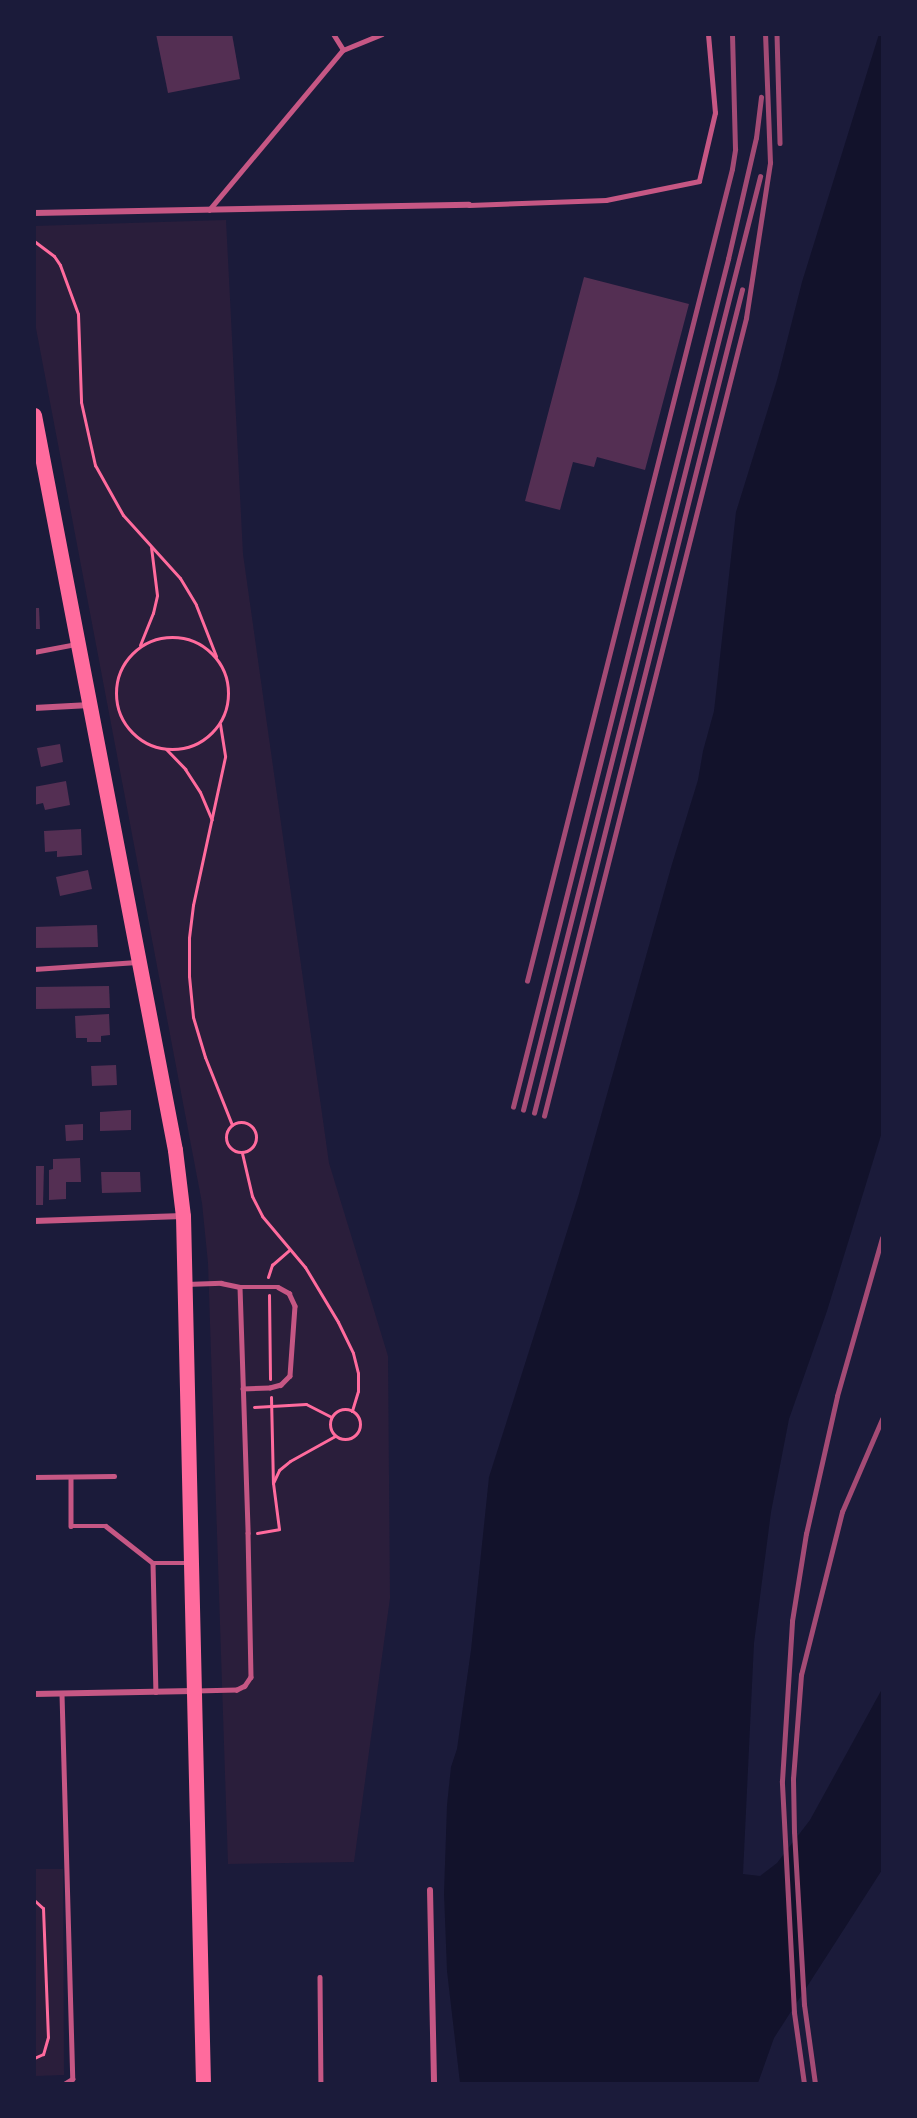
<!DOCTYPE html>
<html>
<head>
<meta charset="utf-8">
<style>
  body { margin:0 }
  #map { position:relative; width:917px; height:2118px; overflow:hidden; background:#1b1b3a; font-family:"DejaVu Sans",sans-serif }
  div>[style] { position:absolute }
  .green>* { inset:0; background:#2a1e3b }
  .water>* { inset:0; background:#12122b }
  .building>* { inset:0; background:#542f53 }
  .path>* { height:3px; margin:-1.5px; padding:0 1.5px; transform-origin:1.5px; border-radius:1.5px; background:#ff6b9d }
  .path>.ring { margin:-1.5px; padding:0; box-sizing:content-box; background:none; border:3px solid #ff6b9d; border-radius:50% }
  .service>* { height:4.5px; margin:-2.25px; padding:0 2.25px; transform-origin:2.25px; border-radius:2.25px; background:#c65784 }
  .minor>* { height:6px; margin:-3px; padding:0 3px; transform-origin:3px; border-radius:3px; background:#c65784 }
  .primary>* { height:15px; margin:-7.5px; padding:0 7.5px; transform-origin:7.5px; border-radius:7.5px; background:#ff6b9d }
  .rail>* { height:4.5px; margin:-2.25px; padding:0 2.25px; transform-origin:2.25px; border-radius:2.25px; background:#a44b75 }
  span { translate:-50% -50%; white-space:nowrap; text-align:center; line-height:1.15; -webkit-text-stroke:6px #1b1b3a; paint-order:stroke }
  .frame { position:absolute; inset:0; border:36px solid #1b1b3a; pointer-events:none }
</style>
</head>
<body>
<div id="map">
  <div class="green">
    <div style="clip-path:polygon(226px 220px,243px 554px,329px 1163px,388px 1356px,390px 1598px,354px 1862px,228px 1864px,208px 1263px,202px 1203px,35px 323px,34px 226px)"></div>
    <div style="clip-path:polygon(34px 1869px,63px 1869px,64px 2075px,35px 2076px)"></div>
  </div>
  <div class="water">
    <div style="clip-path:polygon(879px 34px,882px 35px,882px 1132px,827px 1311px,789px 1419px,771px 1512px,754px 1643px,743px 1874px,760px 1876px,777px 1863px,810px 1820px,882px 1689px,882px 1870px,774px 2038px,758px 2083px,460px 2083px,447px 1971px,444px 1893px,447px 1805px,451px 1767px,457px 1749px,471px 1650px,489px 1477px,578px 1197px,672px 864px,698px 780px,703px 751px,714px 711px,736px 512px,777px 380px,802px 282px)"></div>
  </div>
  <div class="building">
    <div style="clip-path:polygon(156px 34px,232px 34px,240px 79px,168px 93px)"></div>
    <div style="clip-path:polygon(584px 277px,689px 304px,645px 470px,597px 457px,594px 467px,573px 462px,560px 510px,525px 501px)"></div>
    <div style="clip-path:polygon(34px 608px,39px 608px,40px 629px,34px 629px)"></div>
    <div style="clip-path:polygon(60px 744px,63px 762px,41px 767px,37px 748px)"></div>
    <div style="clip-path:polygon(66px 781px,70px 805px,45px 810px,43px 803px,34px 805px,34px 787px)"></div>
    <div style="clip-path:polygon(81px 829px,82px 855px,57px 857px,57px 851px,45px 852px,44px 831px)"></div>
    <div style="clip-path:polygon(88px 870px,92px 889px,60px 896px,56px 877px)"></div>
    <div style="clip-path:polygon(97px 925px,98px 947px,34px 948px,34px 927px)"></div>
    <div style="clip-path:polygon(109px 986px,110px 1008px,35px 1009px,34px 987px)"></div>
    <div style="clip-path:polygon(109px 1014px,110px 1035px,101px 1036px,101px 1042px,87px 1042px,87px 1038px,76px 1038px,75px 1016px)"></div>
    <div style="clip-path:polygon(116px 1065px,117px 1085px,92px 1086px,91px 1066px)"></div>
    <div style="clip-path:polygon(131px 1110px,131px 1130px,100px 1131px,100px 1112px)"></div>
    <div style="clip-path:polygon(83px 1124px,83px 1140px,66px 1141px,65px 1125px)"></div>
    <div style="clip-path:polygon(80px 1158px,81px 1182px,66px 1182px,66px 1199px,49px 1200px,49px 1170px,53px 1169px,53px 1159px)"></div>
    <div style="clip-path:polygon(34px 1166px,44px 1166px,43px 1205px,34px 1205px)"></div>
    <div style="clip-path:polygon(101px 1172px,140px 1172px,141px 1192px,102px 1193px)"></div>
  </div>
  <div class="path">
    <div style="left:34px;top:241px;width:25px;rotate:37deg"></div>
    <div style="left:54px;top:256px;width:11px;rotate:56deg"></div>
    <div style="left:60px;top:265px;width:52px;rotate:69.8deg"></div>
    <div style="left:78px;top:314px;width:88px;rotate:88deg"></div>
    <div style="left:81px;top:402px;width:65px;rotate:77.5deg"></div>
    <div style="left:95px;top:465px;width:57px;rotate:60.8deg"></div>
    <div style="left:123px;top:515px;width:85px;rotate:47.9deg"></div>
    <div style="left:180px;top:578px;width:31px;rotate:59deg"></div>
    <div style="left:196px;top:605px;width:55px;rotate:68.6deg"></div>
    <div class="ring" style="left:116px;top:637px;width:109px;height:109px"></div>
    <div style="left:140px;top:645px;width:35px;rotate:-68deg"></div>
    <div style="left:153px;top:613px;width:18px;rotate:-77deg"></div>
    <div style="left:157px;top:595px;width:48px;rotate:-97.1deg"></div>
    <div style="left:220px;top:724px;width:33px;rotate:81deg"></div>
    <div style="left:225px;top:757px;width:151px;rotate:102.2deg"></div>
    <div style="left:193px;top:905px;width:33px;rotate:97deg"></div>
    <div style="left:189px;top:938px;width:38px;rotate:90deg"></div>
    <div style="left:189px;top:976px;width:41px;rotate:84.4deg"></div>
    <div style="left:193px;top:1017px;width:42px;rotate:73.3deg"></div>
    <div style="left:205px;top:1057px;width:73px;rotate:68.3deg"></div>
    <div style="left:166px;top:749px;width:28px;rotate:46deg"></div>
    <div style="left:185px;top:769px;width:27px;rotate:57deg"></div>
    <div style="left:200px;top:792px;width:30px;rotate:67deg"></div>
    <div class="ring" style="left:226px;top:1122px;width:27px;height:27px"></div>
    <div style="left:242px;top:1153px;width:44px;rotate:76.9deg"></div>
    <div style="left:252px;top:1196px;width:22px;rotate:63deg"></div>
    <div style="left:262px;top:1216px;width:67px;rotate:49.9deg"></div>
    <div style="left:305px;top:1267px;width:64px;rotate:59deg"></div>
    <div style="left:338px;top:1322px;width:34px;rotate:64deg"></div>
    <div style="left:353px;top:1353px;width:21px;rotate:76deg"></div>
    <div style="left:358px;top:1373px;width:18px;rotate:90deg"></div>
    <div style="left:358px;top:1391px;width:21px;rotate:107deg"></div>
    <div style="left:268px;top:1277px;width:13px;rotate:-72deg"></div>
    <div style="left:272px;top:1265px;width:23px;rotate:-41deg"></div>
    <div style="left:269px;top:1295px;width:84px;rotate:89.3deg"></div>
    <div style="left:271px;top:1397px;width:86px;rotate:88.7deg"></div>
    <div style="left:254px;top:1407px;width:52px;rotate:-3.3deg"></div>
    <div style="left:306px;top:1404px;width:28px;rotate:27deg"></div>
    <div class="ring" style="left:330px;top:1409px;width:27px;height:27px"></div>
    <div style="left:257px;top:1533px;width:22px;rotate:-10deg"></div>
    <div style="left:279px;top:1529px;width:46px;rotate:-97.4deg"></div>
    <div style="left:273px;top:1483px;width:14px;rotate:-65deg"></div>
    <div style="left:279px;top:1470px;width:14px;rotate:-39deg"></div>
    <div style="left:290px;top:1461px;width:51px;rotate:-29.1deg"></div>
    <div style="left:34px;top:1900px;width:12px;rotate:42deg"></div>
    <div style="left:43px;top:1908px;width:129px;rotate:87.8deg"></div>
    <div style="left:48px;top:2037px;width:18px;rotate:106deg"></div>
    <div style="left:43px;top:2054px;width:10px;rotate:156deg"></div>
  </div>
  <div class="service">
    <div style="left:343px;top:50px;width:42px;rotate:-22.3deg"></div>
    <div style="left:469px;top:205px;width:137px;rotate:-2.1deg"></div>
    <div style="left:606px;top:200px;width:95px;rotate:-11.5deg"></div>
    <div style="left:699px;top:181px;width:70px;rotate:-76.8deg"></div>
    <div style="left:715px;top:113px;width:79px;rotate:-95.1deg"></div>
    <div style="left:209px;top:210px;width:209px;rotate:-50.1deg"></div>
    <div style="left:343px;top:50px;width:19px;rotate:-122deg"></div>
    <div style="left:34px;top:652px;width:43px;rotate:-10.8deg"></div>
    <div style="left:34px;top:969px;width:103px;rotate:-3.9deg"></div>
    <div style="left:186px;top:1284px;width:35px;rotate:-2deg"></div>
    <div style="left:221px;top:1283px;width:19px;rotate:12deg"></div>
    <div style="left:240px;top:1287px;width:246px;rotate:88.1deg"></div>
    <div style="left:248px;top:1533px;width:144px;rotate:88.8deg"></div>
    <div style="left:251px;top:1677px;width:11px;rotate:124deg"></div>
    <div style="left:245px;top:1686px;width:9px;rotate:153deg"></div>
    <div style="left:237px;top:1690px;width:41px;rotate:178.6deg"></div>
    <div style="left:240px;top:1287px;width:38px"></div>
    <div style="left:278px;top:1287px;width:13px;rotate:29deg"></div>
    <div style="left:289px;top:1293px;width:14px;rotate:65deg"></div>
    <div style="left:295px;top:1306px;width:70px;rotate:94.1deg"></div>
    <div style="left:290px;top:1376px;width:13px;rotate:135deg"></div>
    <div style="left:281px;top:1385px;width:11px;rotate:165deg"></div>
    <div style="left:270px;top:1388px;width:27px;rotate:178deg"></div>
    <div style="left:34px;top:1477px;width:80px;rotate:-0.7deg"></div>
    <div style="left:71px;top:1477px;width:49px;rotate:90deg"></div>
    <div style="left:71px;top:1526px;width:35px"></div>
    <div style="left:106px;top:1526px;width:60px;rotate:38.2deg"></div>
    <div style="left:153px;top:1563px;width:129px;rotate:88.7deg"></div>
    <div style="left:153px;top:1563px;width:36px"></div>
    <div style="left:62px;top:1694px;width:385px;rotate:88.4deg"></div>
    <div style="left:73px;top:2079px;width:9px;rotate:148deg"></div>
    <div style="left:320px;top:1977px;width:107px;rotate:89.5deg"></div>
  </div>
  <div class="minor">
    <div style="left:34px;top:213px;width:435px;rotate:-1.1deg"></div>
    <div style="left:34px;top:708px;width:56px;rotate:-3.1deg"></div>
    <div style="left:34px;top:1221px;width:149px;rotate:-1.9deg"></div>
    <div style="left:34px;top:1694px;width:159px;rotate:-1.1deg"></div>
    <div style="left:430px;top:1890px;width:194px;rotate:88.8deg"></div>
  </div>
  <div class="primary">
    <div style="left:34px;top:415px;width:748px;rotate:79.14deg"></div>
    <div style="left:175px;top:1150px;width:66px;rotate:83.1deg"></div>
    <div style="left:183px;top:1216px;width:868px;rotate:88.68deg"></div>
  </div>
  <div class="rail">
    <div style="left:777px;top:34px;width:109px;rotate:88.4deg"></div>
    <div style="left:527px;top:981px;width:837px;rotate:-75.83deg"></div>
    <div style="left:732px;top:169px;width:20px;rotate:-81deg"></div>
    <div style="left:735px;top:149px;width:115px;rotate:-91.5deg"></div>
    <div style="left:513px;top:1107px;width:875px;rotate:-75.77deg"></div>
    <div style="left:728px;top:259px;width:124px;rotate:-77deg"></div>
    <div style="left:756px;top:138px;width:41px;rotate:-83deg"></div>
    <div style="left:523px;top:1110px;width:963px;rotate:-75.75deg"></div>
    <div style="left:534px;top:1113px;width:849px;rotate:-75.82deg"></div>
    <div style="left:544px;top:1116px;width:823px;rotate:-75.79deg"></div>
    <div style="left:746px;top:318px;width:157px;rotate:-81.2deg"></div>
    <div style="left:770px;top:163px;width:129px;rotate:-92.2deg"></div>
    <div style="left:804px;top:2084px;width:72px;rotate:-98deg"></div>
    <div style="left:794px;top:2013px;width:232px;rotate:-93deg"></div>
    <div style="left:782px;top:1781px;width:160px;rotate:-86.4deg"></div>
    <div style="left:792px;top:1621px;width:88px;rotate:-80.9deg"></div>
    <div style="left:806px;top:1534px;width:141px;rotate:-77.3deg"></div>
    <div style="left:837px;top:1396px;width:164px;rotate:-74.1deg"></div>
    <div style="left:815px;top:2084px;width:80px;rotate:-97.9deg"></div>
    <div style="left:804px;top:2005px;width:173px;rotate:-93.3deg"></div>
    <div style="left:794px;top:1832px;width:53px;rotate:-91.1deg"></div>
    <div style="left:793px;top:1779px;width:104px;rotate:-85.6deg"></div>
    <div style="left:801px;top:1675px;width:168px;rotate:-75.9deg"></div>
    <div style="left:842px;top:1512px;width:101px;rotate:-66.7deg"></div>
  </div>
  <div class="frame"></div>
</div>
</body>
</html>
